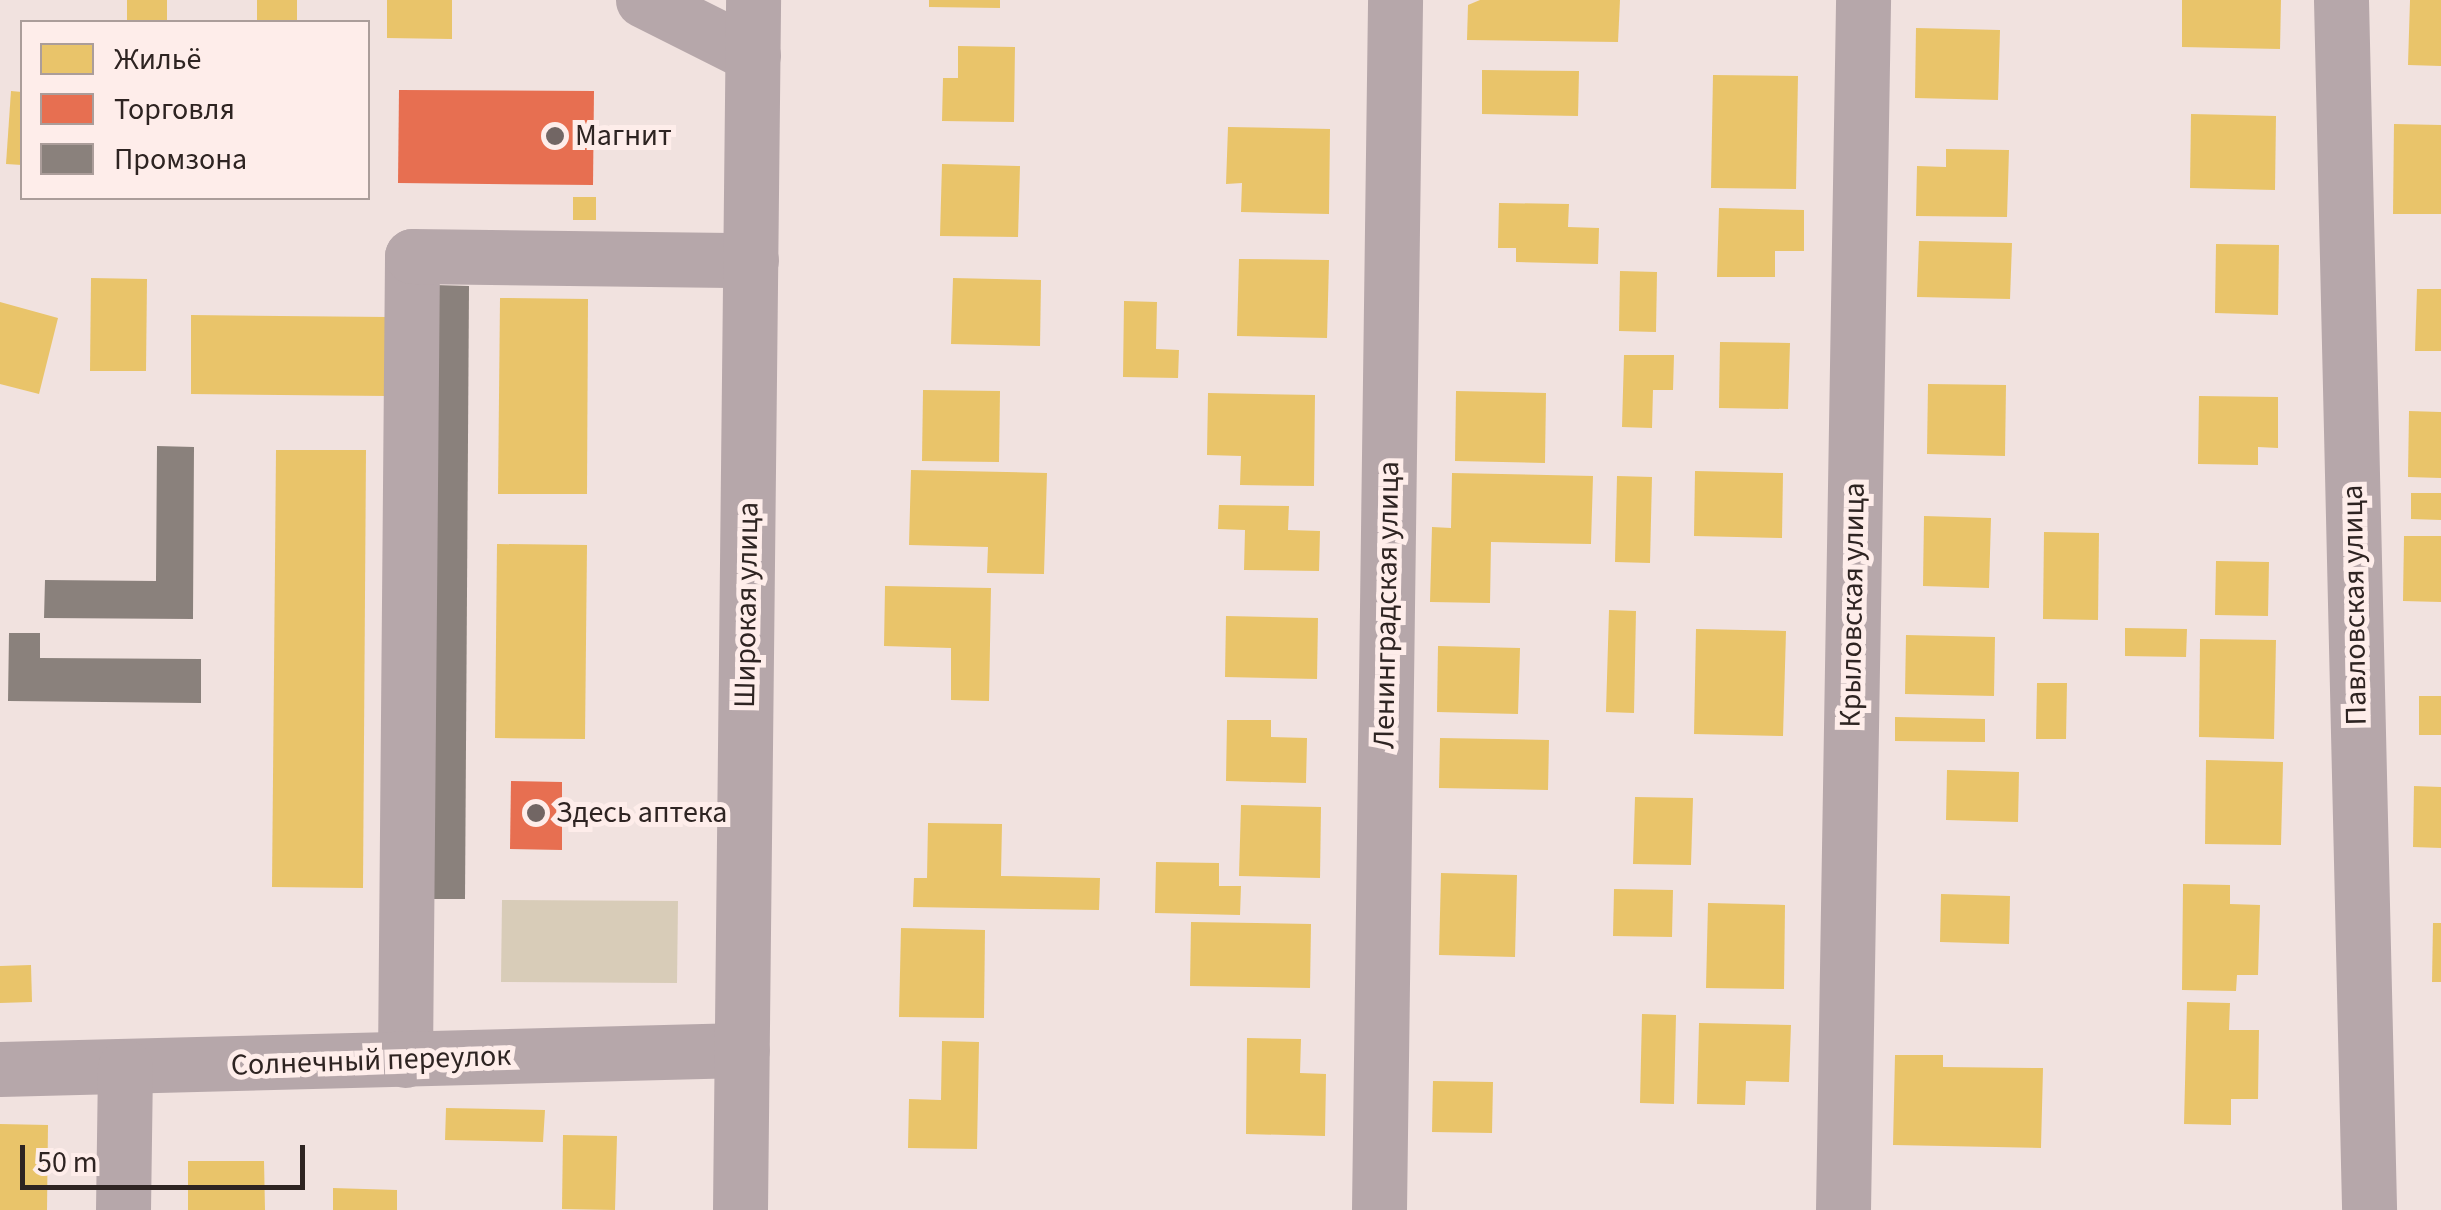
<!DOCTYPE html>
<html>
<head>
<meta charset="utf-8">
<style>
  body { margin:0 }
  #map { position:relative; width:2441px; height:1210px; overflow:hidden; background:#f1e2df; font-family:"Source Sans 3",sans-serif }
  div>[style] { position:absolute }
  .green>* { inset:0; background:#d8ccb8 }
  .homes>* { inset:0; background:#e9c46a }
  .shops>* { inset:0; background:#e76f51 }
  .industry>* { inset:0; background:#8a817c }
  .minor>* { height:55px; margin:-27.5px; padding:0 27.5px; transform-origin:27.5px; border-radius:27.5px; background:#b6a7aa }
  .dots>* { width:28px; height:28px; translate:-50% -50%; box-sizing:border-box; border:5px solid #feedea; border-radius:50% }
  span { translate:-50% -50%; white-space:nowrap; text-align:center; line-height:1.15; -webkit-text-stroke:10px #feedea; paint-order:stroke }
  .poi-label { font-size:30px; color:#2e2422 }
  .left { translate:0 -50%; text-align:left }
  .street-label { font-size:30px; color:#2e2422 }
  .legend { position:absolute; left:20px; top:20px; width:350px; height:180px; box-sizing:border-box; background:#feedea; border:2px solid #ab9d9a; margin:0; padding:12px 18px; list-style:none; font-size:30px; color:#2e2422 }
  .legend li { display:flex; align-items:center; gap:20px; height:50px }
  .legend b { width:50px; border:2px solid #ab9d9a }
  .scale { position:absolute; left:20px; top:1145px; width:285px; height:45px; box-sizing:border-box; border:5px solid #2e2422; border-top:0; padding-left:12px; font-size:30px; line-height:35px; white-space:nowrap; color:#2e2422; -webkit-text-stroke:8px #feedea; paint-order:stroke }
</style>
</head>
<body>
<div id="map">
  <div class="green">
    <div style="clip-path:polygon(502px 900px,678px 901px,677px 983px,501px 982px)"></div>
  </div>
  <div class="homes">
    <div style="clip-path:polygon(127px 0,167px 0,167px 22px,127px 22px)"></div>
    <div style="clip-path:polygon(257px 0,297px 0,297px 22px,257px 22px)"></div>
    <div style="clip-path:polygon(387px 0,452px 0,452px 39px,387px 38px)"></div>
    <div style="clip-path:polygon(929px 0,1000px 0,1000px 8px,929px 7px)"></div>
    <div style="clip-path:polygon(1480px 0,1620px 0,1618px 42px,1467px 40px,1468px 5px)"></div>
    <div style="clip-path:polygon(2182px 0,2281px 0,2280px 49px,2182px 47px)"></div>
    <div style="clip-path:polygon(2410px 0,2441px 0,2441px 66px,2408px 65px)"></div>
    <div style="clip-path:polygon(1916px 28px,2000px 30px,1998px 100px,1915px 98px)"></div>
    <div style="clip-path:polygon(958px 46px,1015px 47px,1014px 122px,942px 121px,943px 78px,958px 78px)"></div>
    <div style="clip-path:polygon(1482px 70px,1579px 71px,1578px 116px,1482px 114px)"></div>
    <div style="clip-path:polygon(1713px 75px,1798px 76px,1796px 189px,1711px 188px)"></div>
    <div style="clip-path:polygon(11px 91px,22px 92px,22px 165px,6px 164px)"></div>
    <div style="clip-path:polygon(2191px 114px,2276px 116px,2275px 190px,2190px 188px)"></div>
    <div style="clip-path:polygon(2394px 124px,2441px 125px,2441px 214px,2393px 214px)"></div>
    <div style="clip-path:polygon(1228px 127px,1330px 129px,1329px 214px,1241px 212px,1242px 183px,1226px 184px)"></div>
    <div style="clip-path:polygon(1946px 149px,2009px 150px,2007px 217px,1916px 216px,1917px 166px,1946px 167px)"></div>
    <div style="clip-path:polygon(942px 164px,1020px 166px,1018px 237px,940px 236px)"></div>
    <div style="clip-path:polygon(573px 197px,596px 197px,596px 220px,573px 220px)"></div>
    <div style="clip-path:polygon(1499px 203px,1569px 204px,1568px 227px,1599px 228px,1598px 264px,1516px 262px,1516px 248px,1498px 248px)"></div>
    <div style="clip-path:polygon(1719px 208px,1804px 210px,1804px 251px,1775px 251px,1775px 277px,1717px 277px)"></div>
    <div style="clip-path:polygon(1919px 241px,2012px 243px,2010px 299px,1917px 297px)"></div>
    <div style="clip-path:polygon(2216px 244px,2279px 245px,2278px 315px,2215px 313px)"></div>
    <div style="clip-path:polygon(1239px 259px,1329px 260px,1327px 338px,1237px 336px)"></div>
    <div style="clip-path:polygon(1620px 271px,1657px 272px,1656px 332px,1619px 331px)"></div>
    <div style="clip-path:polygon(91px 278px,147px 279px,146px 371px,90px 371px)"></div>
    <div style="clip-path:polygon(953px 278px,1041px 280px,1040px 346px,951px 344px)"></div>
    <div style="clip-path:polygon(2417px 289px,2441px 289px,2441px 351px,2415px 351px)"></div>
    <div style="clip-path:polygon(500px 298px,588px 299px,587px 494px,498px 494px)"></div>
    <div style="clip-path:polygon(1124px 301px,1157px 302px,1156px 349px,1179px 350px,1178px 378px,1123px 377px)"></div>
    <div style="clip-path:polygon(0 302px,58px 318px,39px 394px,0 384px)"></div>
    <div style="clip-path:polygon(191px 315px,387px 317px,387px 396px,191px 394px)"></div>
    <div style="clip-path:polygon(1720px 342px,1790px 343px,1788px 409px,1719px 408px)"></div>
    <div style="clip-path:polygon(1624px 355px,1674px 355px,1673px 390px,1653px 390px,1652px 428px,1622px 427px)"></div>
    <div style="clip-path:polygon(1928px 384px,2006px 385px,2005px 456px,1927px 454px)"></div>
    <div style="clip-path:polygon(923px 390px,1000px 391px,999px 462px,922px 461px)"></div>
    <div style="clip-path:polygon(1456px 391px,1546px 393px,1545px 463px,1455px 461px)"></div>
    <div style="clip-path:polygon(1208px 393px,1315px 395px,1314px 486px,1240px 485px,1241px 456px,1207px 455px)"></div>
    <div style="clip-path:polygon(2199px 396px,2278px 397px,2278px 448px,2258px 447px,2258px 465px,2198px 464px)"></div>
    <div style="clip-path:polygon(2409px 411px,2441px 412px,2441px 478px,2408px 477px)"></div>
    <div style="clip-path:polygon(276px 450px,366px 450px,363px 888px,272px 887px)"></div>
    <div style="clip-path:polygon(911px 470px,1047px 473px,1044px 574px,987px 573px,988px 547px,909px 545px)"></div>
    <div style="clip-path:polygon(1695px 471px,1783px 473px,1782px 538px,1694px 536px)"></div>
    <div style="clip-path:polygon(1452px 473px,1593px 476px,1591px 544px,1491px 542px,1490px 603px,1430px 602px,1432px 527px,1451px 528px)"></div>
    <div style="clip-path:polygon(1617px 476px,1652px 477px,1650px 563px,1615px 562px)"></div>
    <div style="clip-path:polygon(2411px 493px,2441px 493px,2441px 520px,2411px 519px)"></div>
    <div style="clip-path:polygon(1219px 505px,1289px 506px,1288px 530px,1320px 531px,1319px 571px,1244px 570px,1245px 530px,1218px 529px)"></div>
    <div style="clip-path:polygon(1924px 516px,1991px 518px,1989px 588px,1923px 586px)"></div>
    <div style="clip-path:polygon(2044px 532px,2099px 533px,2098px 620px,2043px 619px)"></div>
    <div style="clip-path:polygon(2404px 536px,2441px 536px,2441px 602px,2403px 601px)"></div>
    <div style="clip-path:polygon(497px 544px,587px 545px,585px 739px,495px 738px)"></div>
    <div style="clip-path:polygon(2216px 561px,2269px 562px,2268px 616px,2215px 615px)"></div>
    <div style="clip-path:polygon(885px 586px,991px 588px,989px 701px,951px 700px,951px 648px,884px 646px)"></div>
    <div style="clip-path:polygon(1609px 610px,1636px 611px,1634px 713px,1606px 712px)"></div>
    <div style="clip-path:polygon(1226px 616px,1318px 618px,1317px 679px,1225px 677px)"></div>
    <div style="clip-path:polygon(2125px 628px,2187px 629px,2186px 657px,2125px 656px)"></div>
    <div style="clip-path:polygon(1696px 629px,1786px 631px,1783px 736px,1694px 734px)"></div>
    <div style="clip-path:polygon(1906px 635px,1995px 637px,1994px 696px,1905px 694px)"></div>
    <div style="clip-path:polygon(2200px 639px,2276px 640px,2274px 739px,2199px 737px)"></div>
    <div style="clip-path:polygon(1438px 646px,1520px 648px,1518px 714px,1437px 712px)"></div>
    <div style="clip-path:polygon(2037px 683px,2067px 683px,2066px 739px,2036px 739px)"></div>
    <div style="clip-path:polygon(2419px 696px,2441px 696px,2441px 735px,2419px 735px)"></div>
    <div style="clip-path:polygon(1895px 717px,1985px 719px,1985px 742px,1895px 741px)"></div>
    <div style="clip-path:polygon(1227px 720px,1271px 720px,1271px 737px,1307px 738px,1306px 783px,1226px 781px)"></div>
    <div style="clip-path:polygon(1440px 738px,1549px 740px,1548px 790px,1439px 788px)"></div>
    <div style="clip-path:polygon(2206px 760px,2283px 762px,2281px 845px,2205px 844px)"></div>
    <div style="clip-path:polygon(1947px 770px,2019px 772px,2018px 822px,1946px 820px)"></div>
    <div style="clip-path:polygon(2414px 786px,2441px 787px,2441px 848px,2413px 847px)"></div>
    <div style="clip-path:polygon(1635px 797px,1693px 798px,1691px 865px,1633px 864px)"></div>
    <div style="clip-path:polygon(1241px 805px,1321px 807px,1320px 878px,1239px 876px)"></div>
    <div style="clip-path:polygon(928px 823px,1002px 824px,1001px 876px,1100px 878px,1099px 910px,913px 907px,914px 878px,927px 878px)"></div>
    <div style="clip-path:polygon(1156px 862px,1219px 863px,1219px 886px,1241px 886px,1240px 915px,1155px 913px)"></div>
    <div style="clip-path:polygon(1441px 873px,1517px 875px,1515px 957px,1439px 955px)"></div>
    <div style="clip-path:polygon(2183px 884px,2230px 885px,2230px 904px,2260px 905px,2258px 975px,2237px 975px,2236px 991px,2182px 990px)"></div>
    <div style="clip-path:polygon(1614px 889px,1673px 890px,1672px 937px,1613px 936px)"></div>
    <div style="clip-path:polygon(1941px 894px,2010px 896px,2009px 944px,1940px 942px)"></div>
    <div style="clip-path:polygon(1708px 903px,1785px 905px,1784px 989px,1706px 988px)"></div>
    <div style="clip-path:polygon(1191px 922px,1311px 924px,1310px 988px,1190px 986px)"></div>
    <div style="clip-path:polygon(2433px 923px,2441px 923px,2441px 982px,2432px 982px)"></div>
    <div style="clip-path:polygon(901px 928px,985px 930px,984px 1018px,899px 1017px)"></div>
    <div style="clip-path:polygon(31px 965px,32px 1002px,0 1003px,0 966px)"></div>
    <div style="clip-path:polygon(2187px 1002px,2230px 1003px,2229px 1030px,2259px 1030px,2258px 1099px,2231px 1099px,2231px 1125px,2184px 1124px)"></div>
    <div style="clip-path:polygon(1642px 1014px,1676px 1015px,1674px 1104px,1640px 1103px)"></div>
    <div style="clip-path:polygon(1699px 1023px,1791px 1025px,1789px 1082px,1746px 1081px,1745px 1105px,1697px 1104px)"></div>
    <div style="clip-path:polygon(1247px 1038px,1301px 1039px,1300px 1073px,1326px 1074px,1325px 1136px,1246px 1134px)"></div>
    <div style="clip-path:polygon(942px 1041px,979px 1042px,977px 1149px,908px 1148px,909px 1099px,941px 1100px)"></div>
    <div style="clip-path:polygon(1895px 1055px,1943px 1055px,1943px 1067px,2043px 1068px,2041px 1148px,1893px 1145px)"></div>
    <div style="clip-path:polygon(1433px 1081px,1493px 1082px,1492px 1133px,1432px 1132px)"></div>
    <div style="clip-path:polygon(446px 1108px,545px 1110px,543px 1142px,445px 1140px)"></div>
    <div style="clip-path:polygon(0 1124px,48px 1125px,47px 1210px,0 1210px)"></div>
    <div style="clip-path:polygon(563px 1135px,617px 1136px,615px 1210px,562px 1209px)"></div>
    <div style="clip-path:polygon(188px 1161px,264px 1161px,265px 1210px,188px 1210px)"></div>
    <div style="clip-path:polygon(333px 1188px,397px 1190px,397px 1210px,333px 1210px)"></div>
  </div>
  <div class="shops">
    <div style="clip-path:polygon(399px 90px,594px 91px,593px 185px,398px 183px)"></div>
    <div style="clip-path:polygon(511px 781px,562px 782px,562px 850px,510px 849px)"></div>
  </div>
  <div class="industry">
    <div style="clip-path:polygon(434px 285px,469px 286px,465px 899px,429px 899px)"></div>
    <div style="clip-path:polygon(157px 446px,194px 447px,193px 619px,44px 618px,45px 580px,156px 581px)"></div>
    <div style="clip-path:polygon(9px 633px,40px 633px,40px 658px,201px 659px,201px 703px,8px 701px)"></div>
  </div>
  <div class="minor">
    <div style="left:643px;top:0;width:123px;rotate:26.6deg"></div>
    <div style="left:2341px;top:0;width:1210px;rotate:88.67deg"></div>
    <div style="left:405px;top:1060px;width:804px;rotate:-89.5deg"></div>
    <div style="left:412px;top:256px;width:339px;rotate:0.7deg"></div>
    <div style="left:0;top:1069px;width:742px;rotate:-1.47deg"></div>
    <div style="left:123px;top:1210px;width:143px;rotate:-89.2deg"></div>
    <div style="left:740px;top:1210px;width:1210px;rotate:-89.38deg"></div>
    <div style="left:1379px;top:1210px;width:1210px;rotate:-89.24deg"></div>
    <div style="left:1843px;top:1210px;width:1210px;rotate:-89.05deg"></div>
  </div>
  <div class="dots">
    <div style="left:555px;top:136px;background:#726664"></div>
    <div style="left:536px;top:813px;background:#726664"></div>
  </div>
  <div class="poi-label">
    <span class="left" style="left:575px;top:136px">Магнит</span>
    <span class="left" style="left:556px;top:813px">Здесь аптека</span>
  </div>
  <div class="street-label">
    <span style="left:747px;top:605px;rotate:-89deg">Широкая улица</span>
    <span style="left:1387px;top:605px;rotate:-89deg">Ленинградская улица</span>
    <span style="left:1853px;top:605px;rotate:-89deg">Крыловская улица</span>
    <span style="left:2355px;top:605px;rotate:-91deg">Павловская улица</span>
    <span style="left:371px;top:1061px;rotate:-2deg">Солнечный переулок</span>
  </div>
  <ul class="legend">
  <li><b style="height:28px;background:#e9c46a"></b>Жильё</li>
  <li><b style="height:28px;background:#e76f51"></b>Торговля</li>
  <li><b style="height:28px;background:#8a817c"></b>Промзона</li>
  </ul>
  <div class="scale">50 m</div>
</div>
</body>
</html>
